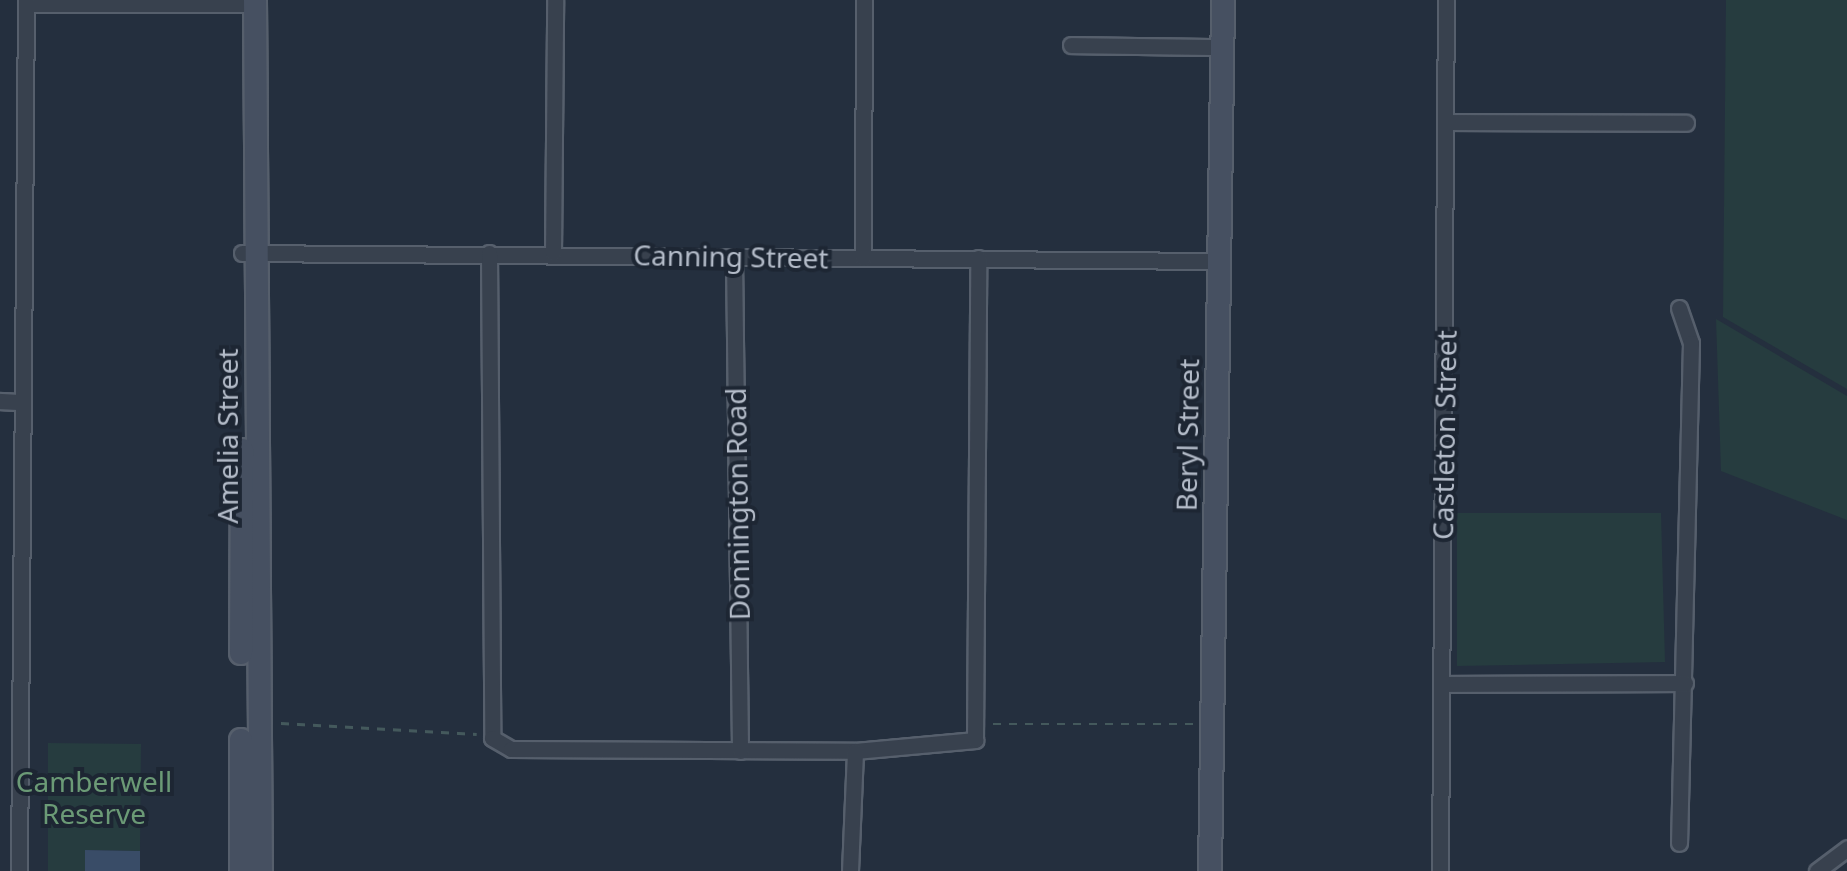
<!DOCTYPE html>
<html>
<head>
<meta charset="utf-8">
<style>
  body { margin:0 }
  #map { position:relative; width:1847px; height:871px; overflow:hidden; background:#242f3e; font-family:"Noto Sans",sans-serif }
  div>[style] { position:absolute }
  .green>* { inset:0; background:#263c3f }
  .water>* { inset:0; background:#394c67 }
  .path>* { height:2.5px; margin-top:-1.25px; transform-origin:0; background:repeating-linear-gradient(90deg,#44595c 0 8px,transparent 0 16px) }
  .roads { filter:drop-shadow(2px 0 #565f6c) drop-shadow(-2px 0 #565f6c) drop-shadow(0 2px #565f6c) drop-shadow(0 -2px #565f6c) }
  .street>* { height:15px; margin:-7.5px; padding:0 7.5px; transform-origin:7.5px; border-radius:7.5px; background:#38414e }
  .secondary>* { height:22px; margin:-11px; padding:0 11px; transform-origin:11px; border-radius:11px; background:#465061 }
  span { translate:-50% -50%; white-space:nowrap; text-align:center; line-height:1.15; -webkit-text-stroke:8px #1d2633; paint-order:stroke }
  .street-label { font-size:28px; color:#b4bcc9 }
  .park-label { font-size:28px; color:#6b9a76 }
</style>
</head>
<body>
<div id="map">
  <div class="green">
    <div style="clip-path:polygon(1726px 0,1847px 0,1847px 389px,1723px 317px)"></div>
    <div style="clip-path:polygon(1716px 319px,1847px 396px,1847px 520px,1721px 471px)"></div>
    <div style="clip-path:polygon(1457px 513px,1661px 513px,1665px 662px,1457px 666px)"></div>
    <div style="clip-path:polygon(48px 743px,141px 744px,140px 851px,86px 850px,85px 871px,48px 871px)"></div>
  </div>
  <div class="water">
    <div style="clip-path:polygon(85px 850px,140px 851px,140px 871px,85px 871px)"></div>
  </div>
  <div class="path">
    <div style="left:281px;top:723px;width:196px;rotate:3.2deg"></div>
    <div style="left:993px;top:724px;width:202px"></div>
  </div>
  <div class="roads">
    <div class="street">
      <div style="left:26px;top:4px;width:229px"></div>
      <div style="left:1071px;top:45px;width:150px;rotate:0.8deg"></div>
      <div style="left:1447px;top:122px;width:239px;rotate:0.2deg"></div>
      <div style="left:242px;top:253px;width:979px;rotate:0.47deg"></div>
      <div style="left:489px;top:253px;width:485px;rotate:89.6deg"></div>
      <div style="left:492px;top:738px;width:22px;rotate:30deg"></div>
      <div style="left:511px;top:749px;width:344px;rotate:0.3deg"></div>
      <div style="left:855px;top:751px;width:121px;rotate:-5.2deg"></div>
      <div style="left:975px;top:740px;width:482px;rotate:-89.6deg"></div>
      <div style="left:553px;top:253px;width:253px;rotate:-89.5deg"></div>
      <div style="left:734px;top:257px;width:494px;rotate:89.3deg"></div>
      <div style="left:863px;top:258px;width:258px;rotate:-89.8deg"></div>
      <div style="left:1679px;top:308px;width:37px;rotate:71deg"></div>
      <div style="left:1691px;top:343px;width:500px;rotate:91.37deg"></div>
      <div style="left:0;top:401px;width:20px;rotate:3deg"></div>
      <div style="left:1441px;top:684px;width:244px;rotate:-0.2deg"></div>
      <div style="left:19px;top:871px;width:871px;rotate:-89.54deg"></div>
      <div style="left:850px;top:871px;width:120px;rotate:-87.6deg"></div>
      <div style="left:1440px;top:871px;width:871px;rotate:-89.61deg"></div>
      <div style="left:1817px;top:871px;width:38px;rotate:-37deg"></div>
    </div>
    <div class="secondary">
      <div style="left:255px;top:0;width:871px;rotate:89.61deg"></div>
      <div style="left:241px;top:653px;width:203px;rotate:-89.7deg"></div>
      <div style="left:241px;top:871px;width:131px;rotate:-90deg"></div>
      <div style="left:1210px;top:871px;width:871px;rotate:-89.14deg"></div>
    </div>
  </div>
  <div class="street-label">
    <span style="left:731px;top:256px;rotate:1deg">Canning Street</span>
    <span style="left:1187px;top:435px;rotate:-89deg">Beryl Street</span>
    <span style="left:1444px;top:435px;rotate:-89deg">Castleton Street</span>
    <span style="left:227px;top:436px;rotate:-90deg">Amelia Street</span>
    <span style="left:737px;top:504px;rotate:-91deg">Donnington Road</span>
  </div>
  <div class="park-label">
    <span style="left:94px;top:797px">Camberwell<br>Reserve</span>
  </div>
</div>
</body>
</html>
